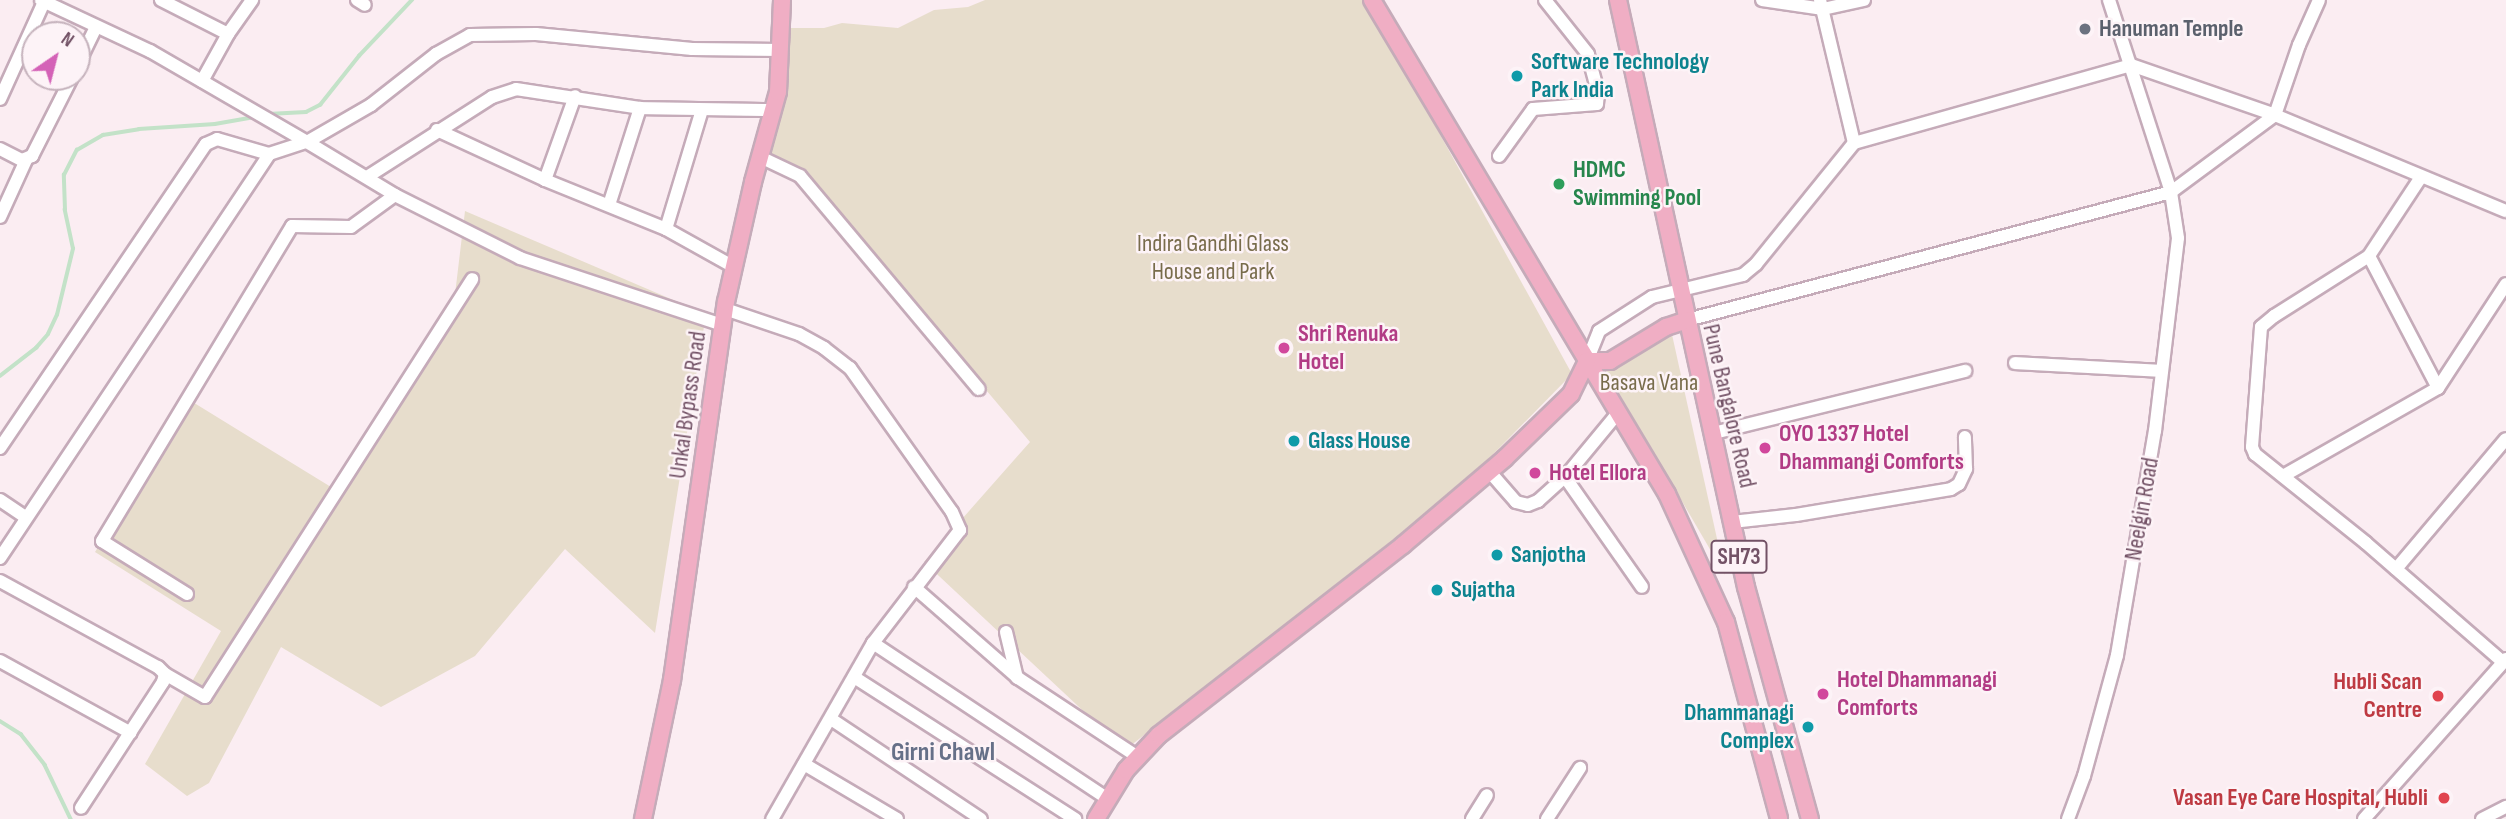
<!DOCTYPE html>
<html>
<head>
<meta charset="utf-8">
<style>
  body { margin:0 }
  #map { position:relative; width:2506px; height:819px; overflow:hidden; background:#fbedf2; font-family:"Sofia Sans Condensed",sans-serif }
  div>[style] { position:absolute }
  .green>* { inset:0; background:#e7ddcc }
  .stream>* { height:3.5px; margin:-1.75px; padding:0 1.75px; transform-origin:1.75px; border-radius:1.75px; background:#c3e2c8 }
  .roads { filter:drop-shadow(2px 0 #c5abb9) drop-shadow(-2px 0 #c5abb9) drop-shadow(0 2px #c5abb9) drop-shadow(0 -2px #c5abb9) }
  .minor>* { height:12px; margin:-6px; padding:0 6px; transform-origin:6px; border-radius:6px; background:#fff }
  .major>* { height:16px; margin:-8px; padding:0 8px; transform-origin:8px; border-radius:8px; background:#f0aec4 }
  .dots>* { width:19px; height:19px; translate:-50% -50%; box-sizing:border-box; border:4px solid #fdf3f7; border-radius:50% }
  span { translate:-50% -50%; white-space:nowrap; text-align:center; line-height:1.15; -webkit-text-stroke:5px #fdf3f7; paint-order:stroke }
  .shield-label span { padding:2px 5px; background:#fdf3f7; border:2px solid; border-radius:5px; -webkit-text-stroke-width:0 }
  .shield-label { font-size:23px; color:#735266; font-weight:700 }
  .worship-label { font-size:24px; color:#5b616d; font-weight:700 }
  .left { translate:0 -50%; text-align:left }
  .culture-label { font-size:24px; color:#0d838f; font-weight:700 }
  .right { translate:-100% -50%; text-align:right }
  .leisure-label { font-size:24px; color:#27864d; font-weight:700 }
  .park-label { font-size:24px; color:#786c4b }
  .hotel-label { font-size:24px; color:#b23c85; font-weight:700 }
  .street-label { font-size:24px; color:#735266 }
  .health-label { font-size:24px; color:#be3a42; font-weight:700 }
  .neighbourhood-label { font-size:26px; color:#667088; font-weight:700 }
  .north { position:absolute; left:21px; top:21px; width:70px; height:70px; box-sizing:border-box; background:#fdf3f7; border:2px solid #c6b3bd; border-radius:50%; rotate:35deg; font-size:19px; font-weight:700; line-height:28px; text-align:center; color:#735266 }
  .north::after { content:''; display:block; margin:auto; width:24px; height:32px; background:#d462b7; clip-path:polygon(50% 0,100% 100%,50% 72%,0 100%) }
</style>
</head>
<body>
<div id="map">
  <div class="green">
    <div style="clip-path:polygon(985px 0,1366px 0,1572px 374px,1464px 484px,1125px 750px,924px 562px,1030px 442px,799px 169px,767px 158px,790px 55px,789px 28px,824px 28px,842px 23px,898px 28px,934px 10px,968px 7px)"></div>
    <div style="clip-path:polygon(465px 211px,706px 314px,655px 633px,565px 549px,475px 656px,381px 707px,281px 647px,209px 783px,187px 796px,145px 764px,221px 631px,95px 552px,191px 401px,331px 487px,453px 311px)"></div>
    <div style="clip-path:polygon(1671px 330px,1725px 575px,1606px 371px)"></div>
  </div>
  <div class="stream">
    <div style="left:268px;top:114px;width:38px;rotate:-3deg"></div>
    <div style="left:306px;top:112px;width:16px;rotate:-27deg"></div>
    <div style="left:320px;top:105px;width:63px;rotate:-51.5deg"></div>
    <div style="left:359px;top:56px;width:77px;rotate:-46.6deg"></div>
    <div style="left:0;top:376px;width:46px;rotate:-37.9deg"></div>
    <div style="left:36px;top:348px;width:18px;rotate:-49deg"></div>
    <div style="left:48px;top:334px;width:21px;rotate:-65deg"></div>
    <div style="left:57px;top:315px;width:68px;rotate:-76.4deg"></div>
    <div style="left:73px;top:249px;width:40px;rotate:-102deg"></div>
    <div style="left:65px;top:210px;width:35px;rotate:-92deg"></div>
    <div style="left:64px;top:175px;width:28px;rotate:-63deg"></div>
    <div style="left:77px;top:150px;width:30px;rotate:-30deg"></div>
    <div style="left:103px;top:135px;width:36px;rotate:-9deg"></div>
    <div style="left:139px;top:129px;width:76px;rotate:-3.8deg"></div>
    <div style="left:215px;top:124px;width:40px;rotate:-10deg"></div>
    <div style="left:0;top:721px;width:25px;rotate:32deg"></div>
    <div style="left:21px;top:734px;width:39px;rotate:52deg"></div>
    <div style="left:45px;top:765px;width:60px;rotate:64.3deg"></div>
  </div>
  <div class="roads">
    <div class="minor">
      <div style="left:41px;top:0;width:120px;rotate:25.1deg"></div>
      <div style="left:150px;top:51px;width:181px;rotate:30.1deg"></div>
      <div style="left:307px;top:142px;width:74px;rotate:-30deg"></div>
      <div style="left:371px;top:105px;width:83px;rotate:-38.1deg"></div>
      <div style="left:436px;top:54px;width:39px;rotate:-29deg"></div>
      <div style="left:470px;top:35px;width:66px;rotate:-0.9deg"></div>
      <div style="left:536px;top:34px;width:157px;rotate:5.5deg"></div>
      <div style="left:692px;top:49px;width:89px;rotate:0.6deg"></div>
      <div style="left:161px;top:0;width:75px;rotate:26.9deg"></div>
      <div style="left:357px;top:0;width:9px;rotate:32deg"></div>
      <div style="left:1762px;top:0;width:62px;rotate:8.4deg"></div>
      <div style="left:1823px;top:9px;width:42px;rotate:-12.4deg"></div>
      <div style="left:1820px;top:0;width:147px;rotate:76.6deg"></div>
      <div style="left:77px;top:66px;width:43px;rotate:-64deg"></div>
      <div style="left:202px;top:81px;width:54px;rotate:-61deg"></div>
      <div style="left:228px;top:34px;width:42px;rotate:-54.8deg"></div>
      <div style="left:0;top:99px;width:107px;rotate:-65.6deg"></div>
      <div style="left:437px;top:130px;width:119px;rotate:24.8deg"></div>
      <div style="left:545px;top:180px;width:131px;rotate:22deg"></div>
      <div style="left:666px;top:229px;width:78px;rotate:29.2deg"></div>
      <div style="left:0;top:149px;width:25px;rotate:27deg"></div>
      <div style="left:22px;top:160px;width:11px;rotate:-22deg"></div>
      <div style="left:32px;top:156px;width:89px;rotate:-63.1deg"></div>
      <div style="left:1499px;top:156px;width:58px;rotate:-54.1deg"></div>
      <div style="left:1533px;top:109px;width:64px;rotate:-4.5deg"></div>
      <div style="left:1597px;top:104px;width:12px;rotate:-85deg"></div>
      <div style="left:1598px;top:92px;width:39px;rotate:-105deg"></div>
      <div style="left:1588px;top:54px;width:69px;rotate:-128.5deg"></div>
      <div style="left:760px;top:157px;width:44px;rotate:25.4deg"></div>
      <div style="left:800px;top:176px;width:278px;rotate:50deg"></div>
      <div style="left:367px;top:177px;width:148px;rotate:-32.6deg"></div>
      <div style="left:492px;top:97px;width:25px;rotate:-18deg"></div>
      <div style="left:516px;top:89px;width:125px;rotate:8.7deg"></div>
      <div style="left:640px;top:108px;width:134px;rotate:0.9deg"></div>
      <div style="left:2421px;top:177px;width:95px;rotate:123.4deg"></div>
      <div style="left:2369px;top:256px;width:112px;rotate:147.7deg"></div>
      <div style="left:2274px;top:316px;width:17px;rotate:140deg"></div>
      <div style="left:2261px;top:327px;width:120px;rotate:94.3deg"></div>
      <div style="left:2252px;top:447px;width:8px;rotate:67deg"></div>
      <div style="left:2255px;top:454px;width:142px;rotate:38.7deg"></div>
      <div style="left:2366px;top:543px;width:181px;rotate:41deg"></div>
      <div style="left:545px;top:180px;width:89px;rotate:-70.3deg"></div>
      <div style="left:609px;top:205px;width:102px;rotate:-72.3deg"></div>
      <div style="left:0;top:217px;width:63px;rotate:-65.5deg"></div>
      <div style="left:666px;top:229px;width:124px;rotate:-73.2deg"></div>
      <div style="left:2369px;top:256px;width:149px;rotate:62.4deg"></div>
      <div style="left:725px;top:309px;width:78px;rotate:18.7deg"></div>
      <div style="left:799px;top:334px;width:29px;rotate:29deg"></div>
      <div style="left:824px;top:348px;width:33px;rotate:38deg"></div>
      <div style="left:850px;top:368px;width:176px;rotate:54.7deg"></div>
      <div style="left:952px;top:512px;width:20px;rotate:66deg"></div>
      <div style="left:960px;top:530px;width:143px;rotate:127.6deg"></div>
      <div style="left:873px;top:643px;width:203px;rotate:119.8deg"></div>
      <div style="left:1687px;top:320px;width:501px;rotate:-14.81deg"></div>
      <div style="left:2171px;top:192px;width:129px;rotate:-36.5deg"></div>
      <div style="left:2275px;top:115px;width:74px;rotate:-71.1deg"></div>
      <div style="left:2299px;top:45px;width:49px;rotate:-66deg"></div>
      <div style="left:1587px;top:361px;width:32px;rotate:-68deg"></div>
      <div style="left:1599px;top:331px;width:63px;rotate:-32.7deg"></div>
      <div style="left:1652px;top:297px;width:94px;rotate:-13.6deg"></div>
      <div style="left:1743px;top:275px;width:17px;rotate:-40deg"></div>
      <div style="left:1756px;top:264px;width:156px;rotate:-51deg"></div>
      <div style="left:1854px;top:143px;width:288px;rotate:-15.7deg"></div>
      <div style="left:2131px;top:65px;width:152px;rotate:19.1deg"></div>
      <div style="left:2275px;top:115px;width:250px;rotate:22.6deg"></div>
      <div style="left:2015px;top:363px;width:147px;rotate:3.1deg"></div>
      <div style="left:1714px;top:433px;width:259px;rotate:-13.9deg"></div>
      <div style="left:0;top:448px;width:367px;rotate:-55.9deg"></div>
      <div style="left:206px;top:144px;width:12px;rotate:-24deg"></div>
      <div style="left:217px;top:139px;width:54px;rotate:16.1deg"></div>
      <div style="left:269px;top:154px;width:40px;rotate:-18deg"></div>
      <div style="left:307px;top:142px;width:103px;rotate:31.1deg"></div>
      <div style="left:395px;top:195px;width:140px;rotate:26.7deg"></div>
      <div style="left:520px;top:258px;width:214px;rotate:18.3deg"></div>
      <div style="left:1489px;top:471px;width:41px;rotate:48.9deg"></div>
      <div style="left:1516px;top:502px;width:12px;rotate:14deg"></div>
      <div style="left:1528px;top:505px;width:11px;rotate:-22deg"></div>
      <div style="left:1538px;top:501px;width:36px;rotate:-42deg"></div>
      <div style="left:1565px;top:477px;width:83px;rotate:-50.4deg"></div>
      <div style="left:2283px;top:476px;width:178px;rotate:-29.6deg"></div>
      <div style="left:2438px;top:388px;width:124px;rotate:-56.8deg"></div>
      <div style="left:1565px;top:477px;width:134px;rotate:55deg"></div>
      <div style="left:0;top:500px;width:30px;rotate:34deg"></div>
      <div style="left:1732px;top:522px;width:64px;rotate:-6.2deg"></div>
      <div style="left:1796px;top:515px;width:157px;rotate:-9.5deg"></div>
      <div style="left:1951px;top:489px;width:9px;rotate:-32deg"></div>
      <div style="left:1959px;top:484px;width:17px;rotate:-65deg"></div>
      <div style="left:1966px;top:469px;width:32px;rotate:-92deg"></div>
      <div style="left:0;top:558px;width:485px;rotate:-56.3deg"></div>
      <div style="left:2396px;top:569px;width:170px;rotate:-49.8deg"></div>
      <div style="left:0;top:581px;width:180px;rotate:28.6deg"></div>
      <div style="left:158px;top:667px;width:10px;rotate:45deg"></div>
      <div style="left:165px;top:674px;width:8px;rotate:104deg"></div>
      <div style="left:163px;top:682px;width:150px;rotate:123.1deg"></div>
      <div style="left:914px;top:587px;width:138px;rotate:41.2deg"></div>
      <div style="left:1018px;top:678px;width:144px;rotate:33.4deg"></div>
      <div style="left:187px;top:594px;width:100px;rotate:-148.1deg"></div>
      <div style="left:102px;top:541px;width:368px;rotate:-58.9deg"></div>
      <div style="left:292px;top:226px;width:59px;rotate:1deg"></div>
      <div style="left:351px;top:227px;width:54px;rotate:-36deg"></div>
      <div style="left:1006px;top:632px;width:47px;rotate:76.6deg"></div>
      <div style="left:873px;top:643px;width:282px;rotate:33.6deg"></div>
      <div style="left:0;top:661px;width:149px;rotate:28.8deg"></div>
      <div style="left:165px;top:674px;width:46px;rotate:29.9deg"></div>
      <div style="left:205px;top:697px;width:496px;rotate:-57.4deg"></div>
      <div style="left:854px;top:677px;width:263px;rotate:32.7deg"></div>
      <div style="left:831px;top:719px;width:180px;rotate:33.7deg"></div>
      <div style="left:804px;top:764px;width:108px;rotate:30.6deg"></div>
      <div style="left:1472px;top:819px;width:28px;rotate:-58deg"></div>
      <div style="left:1547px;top:819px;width:61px;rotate:-57.1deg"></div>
      <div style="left:2068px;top:819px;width:46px;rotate:-69.6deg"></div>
      <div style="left:2084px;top:776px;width:125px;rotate:-74.7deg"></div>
      <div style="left:2117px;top:655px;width:227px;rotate:-80.4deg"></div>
      <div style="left:2155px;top:431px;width:194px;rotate:-83.2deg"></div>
      <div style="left:2178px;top:238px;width:47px;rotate:-98.7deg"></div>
      <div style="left:2171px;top:192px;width:202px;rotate:-107.9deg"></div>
      <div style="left:2364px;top:819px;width:214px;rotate:-48.4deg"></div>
      <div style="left:2482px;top:819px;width:27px;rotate:-27deg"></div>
    </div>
    <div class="major">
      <div style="left:1372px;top:0;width:575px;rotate:59.16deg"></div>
      <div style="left:1667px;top:494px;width:141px;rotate:65.3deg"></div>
      <div style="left:1726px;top:622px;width:204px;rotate:74.9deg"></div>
      <div style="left:1618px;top:0;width:601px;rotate:77.7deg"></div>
      <div style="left:1746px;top:587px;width:241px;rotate:74.6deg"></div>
      <div style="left:1587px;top:361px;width:23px"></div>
      <div style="left:1610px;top:361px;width:66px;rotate:-31.3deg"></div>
      <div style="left:1666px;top:327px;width:22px;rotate:-18deg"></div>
      <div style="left:643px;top:819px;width:142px;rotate:-78.2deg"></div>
      <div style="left:672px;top:680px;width:382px;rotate:-81.9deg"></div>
      <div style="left:726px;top:302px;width:123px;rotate:-77.3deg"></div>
      <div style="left:753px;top:182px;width:93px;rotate:-74.5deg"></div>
      <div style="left:778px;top:92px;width:92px;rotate:-87.5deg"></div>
      <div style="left:1096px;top:819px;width:57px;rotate:-58.5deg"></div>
      <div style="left:1126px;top:770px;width:48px;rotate:-46.7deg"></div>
      <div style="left:1159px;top:735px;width:309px;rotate:-37.9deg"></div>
      <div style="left:1403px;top:545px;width:133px;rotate:-40.4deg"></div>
      <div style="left:1504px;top:459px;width:93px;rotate:-44.1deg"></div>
      <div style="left:1571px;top:394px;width:37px;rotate:-64deg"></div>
    </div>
  </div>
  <div class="dots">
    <div style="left:2085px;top:29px;background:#6b7280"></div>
    <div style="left:1517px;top:76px;background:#0f9aa8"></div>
    <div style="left:1559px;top:184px;background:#2e9e5b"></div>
    <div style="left:1284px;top:348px;background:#d1479c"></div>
    <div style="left:1294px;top:441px;background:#0f9aa8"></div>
    <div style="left:1765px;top:448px;background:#d1479c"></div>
    <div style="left:1535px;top:473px;background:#d1479c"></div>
    <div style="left:1497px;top:555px;background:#0f9aa8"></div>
    <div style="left:1437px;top:590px;background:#0f9aa8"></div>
    <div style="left:1823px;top:694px;background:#d1479c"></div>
    <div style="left:2438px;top:696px;background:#e0444e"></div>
    <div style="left:1808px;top:727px;background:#0f9aa8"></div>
    <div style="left:2444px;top:798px;background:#e0444e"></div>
  </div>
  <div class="shield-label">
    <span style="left:1739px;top:557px">SH73</span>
  </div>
  <div class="worship-label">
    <span class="left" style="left:2099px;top:29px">Hanuman Temple</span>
  </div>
  <div class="culture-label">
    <span class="left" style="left:1531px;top:76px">Software Technology<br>Park India</span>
    <span class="left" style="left:1308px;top:441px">Glass House</span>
    <span class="left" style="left:1511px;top:555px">Sanjotha</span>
    <span class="left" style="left:1451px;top:590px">Sujatha</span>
    <span class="right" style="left:1794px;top:727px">Dhammanagi<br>Complex</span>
  </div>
  <div class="leisure-label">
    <span class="left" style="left:1573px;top:184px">HDMC<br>Swimming Pool</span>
  </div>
  <div class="park-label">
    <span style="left:1213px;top:258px">Indira Gandhi Glass<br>House and Park</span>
    <span style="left:1649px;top:383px">Basava Vana</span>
  </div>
  <div class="hotel-label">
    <span class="left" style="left:1298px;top:348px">Shri Renuka<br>Hotel</span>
    <span class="left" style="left:1779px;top:448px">OYO 1337 Hotel<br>Dhammangi Comforts</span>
    <span class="left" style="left:1549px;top:473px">Hotel Ellora</span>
    <span class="left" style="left:1837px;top:694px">Hotel Dhammanagi<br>Comforts</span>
  </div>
  <div class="street-label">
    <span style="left:688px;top:405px;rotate:-82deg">Unkal Bypass Road</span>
    <span style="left:1729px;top:406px;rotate:77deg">Pune Bangalore Road</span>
    <span style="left:2142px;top:509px;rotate:-80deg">Neelgin Road</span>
  </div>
  <div class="health-label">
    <span class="right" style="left:2422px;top:696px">Hubli Scan<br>Centre</span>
    <span class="right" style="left:2428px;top:798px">Vasan Eye Care Hospital, Hubli</span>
  </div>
  <div class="neighbourhood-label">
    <span style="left:943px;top:753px">Girni Chawl</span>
  </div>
  <div class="north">N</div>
</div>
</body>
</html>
